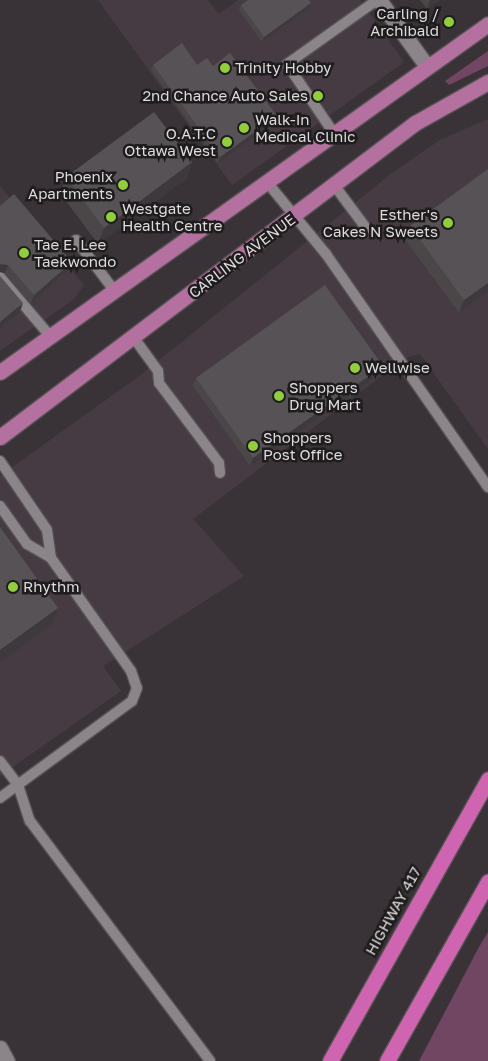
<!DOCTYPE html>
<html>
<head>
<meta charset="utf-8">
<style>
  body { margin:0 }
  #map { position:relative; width:488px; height:1061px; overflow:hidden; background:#393337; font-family:"Golos Text",sans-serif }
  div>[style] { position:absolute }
  .built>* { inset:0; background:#473b43 }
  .green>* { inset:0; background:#704662 }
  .roads { filter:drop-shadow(1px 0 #555153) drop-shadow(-1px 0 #555153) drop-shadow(0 1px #555153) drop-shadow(0 -1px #555153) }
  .lane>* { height:10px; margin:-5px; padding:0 5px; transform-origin:5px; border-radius:5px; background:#8b8488 }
  .street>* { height:15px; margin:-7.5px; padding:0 7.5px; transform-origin:7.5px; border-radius:7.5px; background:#8b8488 }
  .secondary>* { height:15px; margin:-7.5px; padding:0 7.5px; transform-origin:7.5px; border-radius:7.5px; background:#8b8488 }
  .primary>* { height:15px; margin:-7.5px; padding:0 7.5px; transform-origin:7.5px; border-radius:7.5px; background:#b471a0 }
  .highway>* { height:15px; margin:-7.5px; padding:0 7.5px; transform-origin:7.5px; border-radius:7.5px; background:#cf65b0 }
  .wall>* { inset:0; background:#4b4749 }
  .shaded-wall>* { inset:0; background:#3d393c }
  .building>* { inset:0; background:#575255 }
  .dots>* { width:14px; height:14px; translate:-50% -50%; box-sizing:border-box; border:2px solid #1e1c1d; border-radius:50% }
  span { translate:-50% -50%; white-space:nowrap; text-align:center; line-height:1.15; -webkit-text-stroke:5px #1e1c1d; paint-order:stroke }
  .poi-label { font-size:15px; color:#dedbdd }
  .right { translate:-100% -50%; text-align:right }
  .left { translate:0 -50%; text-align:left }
  .street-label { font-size:15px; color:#dedbdd }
</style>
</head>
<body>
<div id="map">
  <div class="built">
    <div style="clip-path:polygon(98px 0,208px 0,219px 14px,238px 0,360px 0,404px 62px,232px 185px)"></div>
    <div style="clip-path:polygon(488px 119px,488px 449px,420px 354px,405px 358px,193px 519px,244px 576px,103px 666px,121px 691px,0 776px,0 476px,142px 374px,392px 173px,440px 140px)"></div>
    <div style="clip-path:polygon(0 186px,84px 285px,74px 299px,0 351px)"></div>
  </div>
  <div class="green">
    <div style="clip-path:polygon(488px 51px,488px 66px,449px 85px,445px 81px)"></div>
    <div style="clip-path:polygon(488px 932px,488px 1061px,419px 1061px,479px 947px)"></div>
  </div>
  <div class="roads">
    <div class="lane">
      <div style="left:333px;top:132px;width:82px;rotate:-124.1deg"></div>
      <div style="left:287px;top:64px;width:110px;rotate:-35.4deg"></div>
      <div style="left:266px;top:181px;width:94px;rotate:50.6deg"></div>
      <div style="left:326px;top:254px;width:284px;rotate:55.2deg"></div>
      <div style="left:334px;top:185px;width:54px;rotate:53.3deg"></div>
      <div style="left:76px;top:240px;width:63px;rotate:52.8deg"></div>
      <div style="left:0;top:277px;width:77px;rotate:49.7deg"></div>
      <div style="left:134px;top:338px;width:41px;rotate:54deg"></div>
      <div style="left:158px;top:371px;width:12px;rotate:85deg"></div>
      <div style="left:159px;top:383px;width:100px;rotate:53.1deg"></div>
      <div style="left:219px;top:463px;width:10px;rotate:84deg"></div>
      <div style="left:0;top:461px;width:83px;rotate:55.7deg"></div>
      <div style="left:47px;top:530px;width:28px;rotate:82deg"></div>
      <div style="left:0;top:506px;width:47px;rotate:54.6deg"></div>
      <div style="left:27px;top:544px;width:28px;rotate:30deg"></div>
      <div style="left:51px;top:558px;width:138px;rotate:54.7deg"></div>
      <div style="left:131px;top:671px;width:18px;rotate:71deg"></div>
      <div style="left:137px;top:688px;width:14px;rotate:111deg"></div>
      <div style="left:132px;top:701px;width:164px;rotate:143.7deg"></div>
      <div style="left:0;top:761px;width:30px;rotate:53deg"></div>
      <div style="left:18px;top:785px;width:38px;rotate:72deg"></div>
      <div style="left:30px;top:821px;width:300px;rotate:53.1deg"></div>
    </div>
    <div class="street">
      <div style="left:379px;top:0;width:80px;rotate:54.1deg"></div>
    </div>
    <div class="secondary">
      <div style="left:0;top:1048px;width:15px;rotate:62deg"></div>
    </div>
    <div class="primary">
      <div style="left:0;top:372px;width:599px;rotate:-35.49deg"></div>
      <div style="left:0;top:437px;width:520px;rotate:-37.11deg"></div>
      <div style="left:415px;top:123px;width:84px;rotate:-29.3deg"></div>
    </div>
    <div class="highway">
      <div style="left:330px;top:1061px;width:323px;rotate:-60.7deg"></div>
      <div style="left:387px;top:1061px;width:206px;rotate:-60.6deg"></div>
    </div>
  </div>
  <div class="wall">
    <div style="clip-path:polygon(420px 0,440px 0,427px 9px)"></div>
    <div style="clip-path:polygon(241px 5px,309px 8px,262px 42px,239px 10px)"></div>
    <div style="clip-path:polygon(153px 65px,213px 66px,277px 116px,275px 122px,218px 163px,151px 70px)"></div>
    <div style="clip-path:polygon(192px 162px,187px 178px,98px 244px,60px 193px,66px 177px)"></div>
    <div style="clip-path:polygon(488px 169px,488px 292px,459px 313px,405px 239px,410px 226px)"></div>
    <div style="clip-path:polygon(0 206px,72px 262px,69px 270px,31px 303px,5px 273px,0 272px)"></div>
    <div style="clip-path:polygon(380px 374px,250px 466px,193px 386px,196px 378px)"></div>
  </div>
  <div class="shaded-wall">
    <div style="clip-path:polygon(430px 0,440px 0,427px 9px)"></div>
    <div style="clip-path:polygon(311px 3px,309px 8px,262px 42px,264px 37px)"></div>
    <div style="clip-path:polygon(277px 116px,275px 122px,218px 163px,220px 157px)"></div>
    <div style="clip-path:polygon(192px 162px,187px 178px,98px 244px,104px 228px)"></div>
    <div style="clip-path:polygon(72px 262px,69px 270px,31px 303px,34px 295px)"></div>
    <div style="clip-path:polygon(0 264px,8px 265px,5px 273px,0 272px)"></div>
    <div style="clip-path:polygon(488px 283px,488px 292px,459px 313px,464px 300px)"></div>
    <div style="clip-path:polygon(23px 303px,20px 312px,0 328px,0 322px)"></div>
    <div style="clip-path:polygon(383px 366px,380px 374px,250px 466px,253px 458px)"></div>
    <div style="clip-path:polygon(58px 608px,52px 624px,0 662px,0 650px)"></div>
  </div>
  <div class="building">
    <div style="clip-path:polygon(248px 0,309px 0,311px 3px,264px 37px,241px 5px)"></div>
    <div style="clip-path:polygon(182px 43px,197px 65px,207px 58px,213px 66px,230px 53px,277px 116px,220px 157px,153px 65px)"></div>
    <div style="clip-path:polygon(154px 112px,192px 162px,104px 228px,66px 177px)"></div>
    <div style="clip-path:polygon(488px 169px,488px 283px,464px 300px,410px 226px)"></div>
    <div style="clip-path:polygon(14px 194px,72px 262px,34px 295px,8px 265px,0 264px,0 206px)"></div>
    <div style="clip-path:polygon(0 276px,23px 303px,0 322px)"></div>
    <div style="clip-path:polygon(325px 285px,383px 366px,253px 458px,196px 378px)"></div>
    <div style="clip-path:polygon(0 527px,58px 608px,0 650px)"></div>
  </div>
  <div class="dots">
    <div style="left:449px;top:22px;background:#92cd3e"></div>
    <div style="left:225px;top:68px;background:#92cd3e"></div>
    <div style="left:318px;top:96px;background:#92cd3e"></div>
    <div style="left:244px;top:128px;background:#92cd3e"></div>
    <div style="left:227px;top:142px;background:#92cd3e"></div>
    <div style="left:123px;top:185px;background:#92cd3e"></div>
    <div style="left:111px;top:217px;background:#92cd3e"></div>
    <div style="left:448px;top:223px;background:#92cd3e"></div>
    <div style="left:24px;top:253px;background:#92cd3e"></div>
    <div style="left:355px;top:368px;background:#92cd3e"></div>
    <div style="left:279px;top:396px;background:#92cd3e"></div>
    <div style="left:253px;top:446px;background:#92cd3e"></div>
    <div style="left:13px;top:587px;background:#92cd3e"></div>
  </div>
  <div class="poi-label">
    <span class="right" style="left:439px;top:22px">Carling /<br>Archibald</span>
    <span class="left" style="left:235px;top:68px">Trinity Hobby</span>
    <span class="right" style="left:308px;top:96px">2nd Chance Auto Sales</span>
    <span class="left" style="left:255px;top:128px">Walk-In<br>Medical Clinic</span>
    <span class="right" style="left:216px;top:142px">O.A.T.C<br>Ottawa West</span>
    <span class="right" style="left:113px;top:185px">Phoenix<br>Apartments</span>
    <span class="left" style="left:122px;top:217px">Westgate<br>Health Centre</span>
    <span class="right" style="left:438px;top:223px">Esther's<br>Cakes N Sweets</span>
    <span class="left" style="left:34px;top:253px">Tae E. Lee<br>Taekwondo</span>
    <span class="left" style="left:365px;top:368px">Wellwise</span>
    <span class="left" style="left:289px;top:396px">Shoppers<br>Drug Mart</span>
    <span class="left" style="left:263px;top:446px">Shoppers<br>Post Office</span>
    <span class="left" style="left:23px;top:587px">Rhythm</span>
  </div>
  <div class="street-label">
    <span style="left:242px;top:256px;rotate:-37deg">CARLING AVENUE</span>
    <span style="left:393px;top:911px;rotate:-61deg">HIGHWAY 417</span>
  </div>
</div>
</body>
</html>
